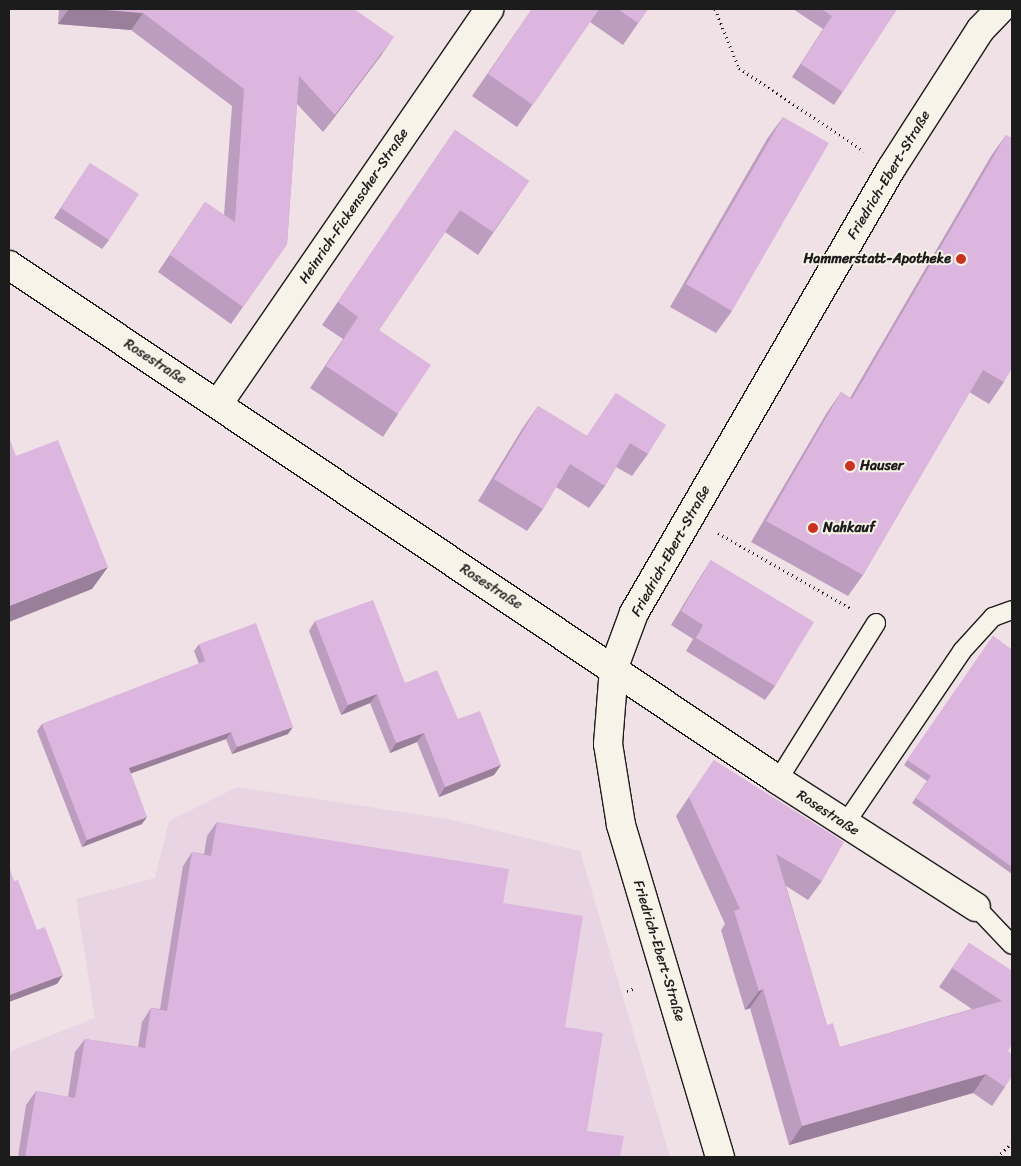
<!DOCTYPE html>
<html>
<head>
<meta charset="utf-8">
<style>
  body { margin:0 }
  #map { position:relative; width:1021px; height:1166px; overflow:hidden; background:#efe1e5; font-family:Sriracha,sans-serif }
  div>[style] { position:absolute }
  .built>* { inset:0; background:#e9d4e3 }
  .path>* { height:3px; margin-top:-1.5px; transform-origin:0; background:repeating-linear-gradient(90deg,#1c1c1c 0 1px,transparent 0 5px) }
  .roads { filter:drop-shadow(1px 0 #1c1c1c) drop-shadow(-1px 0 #1c1c1c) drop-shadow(0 1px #1c1c1c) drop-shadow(0 -1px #1c1c1c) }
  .service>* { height:18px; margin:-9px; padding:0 9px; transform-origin:9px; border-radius:9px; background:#f7f3e8 }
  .minor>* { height:28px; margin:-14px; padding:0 14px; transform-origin:14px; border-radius:14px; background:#f7f3e8 }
  .tertiary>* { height:28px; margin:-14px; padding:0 14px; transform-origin:14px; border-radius:14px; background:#f7f3e8 }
  .wall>* { inset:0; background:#bd9dbf }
  .shaded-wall>* { inset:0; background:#9a7f9b }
  .building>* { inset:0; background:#dcb6de }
  .dots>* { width:14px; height:14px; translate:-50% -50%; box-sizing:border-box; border:2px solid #f7f3e8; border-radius:50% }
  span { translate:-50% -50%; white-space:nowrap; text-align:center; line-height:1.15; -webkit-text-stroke:4px #f7f3e8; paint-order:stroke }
  .street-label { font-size:14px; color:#1c1c1c }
  .poi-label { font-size:14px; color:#1c1c1c; font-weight:700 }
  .right { translate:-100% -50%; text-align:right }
  .left { translate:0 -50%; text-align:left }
  .frame { position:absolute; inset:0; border:10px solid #1c1c1c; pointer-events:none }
</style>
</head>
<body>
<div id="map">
  <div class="built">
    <div style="clip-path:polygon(237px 787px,448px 819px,580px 851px,670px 1157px,9px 1157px,9px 1052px,95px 1018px,76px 899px,155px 878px,169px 821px)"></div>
  </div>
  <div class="path">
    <div style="left:715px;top:9px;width:64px;rotate:67.9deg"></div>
    <div style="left:739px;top:68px;width:150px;rotate:33.6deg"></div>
    <div style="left:718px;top:533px;width:154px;rotate:29.6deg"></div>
    <div style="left:627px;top:991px;width:9px;rotate:-21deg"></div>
    <div style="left:997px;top:1157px;width:21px;rotate:-43deg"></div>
  </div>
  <div class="roads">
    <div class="service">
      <div style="left:778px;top:780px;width:185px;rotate:-58deg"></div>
      <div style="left:845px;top:824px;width:209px;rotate:-55.9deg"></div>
      <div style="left:962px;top:651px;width:46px;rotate:-47.6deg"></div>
      <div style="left:993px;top:617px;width:20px;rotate:-20deg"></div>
      <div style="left:976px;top:907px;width:52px;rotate:46.5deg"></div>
    </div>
    <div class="minor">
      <div style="left:9px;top:265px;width:926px;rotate:33.81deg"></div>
      <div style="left:778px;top:780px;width:235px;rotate:32.7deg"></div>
      <div style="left:218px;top:404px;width:479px;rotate:-55.5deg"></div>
    </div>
    <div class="tertiary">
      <div style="left:720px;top:1157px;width:346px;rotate:-106.6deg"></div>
      <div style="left:621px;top:825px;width:82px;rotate:-99.1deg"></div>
      <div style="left:608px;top:744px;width:77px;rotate:-85.5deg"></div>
      <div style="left:614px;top:667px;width:58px;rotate:-69.7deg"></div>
      <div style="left:634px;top:613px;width:513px;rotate:-59.94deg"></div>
      <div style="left:891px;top:169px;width:166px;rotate:-57.3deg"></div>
      <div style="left:981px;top:29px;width:28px;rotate:-46deg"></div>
    </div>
  </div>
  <div class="wall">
    <div style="clip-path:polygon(59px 9px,354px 9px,382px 54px,323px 132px,297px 104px,287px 244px,231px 324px,158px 272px,205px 202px,224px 215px,232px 106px,131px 30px,58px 24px)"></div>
    <div style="clip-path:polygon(532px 9px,648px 9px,623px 45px,590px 22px,517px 127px,472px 96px)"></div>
    <div style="clip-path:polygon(793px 9px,897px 9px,834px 105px,792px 77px,823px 29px)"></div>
    <div style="clip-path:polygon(783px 117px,732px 311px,716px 333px,670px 307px,767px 139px)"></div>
    <div style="clip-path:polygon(455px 130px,529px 181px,478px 255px,445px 232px,379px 330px,398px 414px,383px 437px,310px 388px,343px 339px,322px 325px)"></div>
    <div style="clip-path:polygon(1006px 135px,1004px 382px,989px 404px,969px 392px,863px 575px,848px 596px,751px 542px,826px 414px,841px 392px,850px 398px,991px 156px)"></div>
    <div style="clip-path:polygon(90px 163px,109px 240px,102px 249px,54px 218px)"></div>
    <div style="clip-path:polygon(616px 393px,648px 454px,632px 476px,616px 467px,605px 486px,589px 508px,556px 487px,543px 509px,527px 531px,478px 501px,522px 429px,538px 406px,587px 436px)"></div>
    <div style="clip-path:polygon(711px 560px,775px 686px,765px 700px,686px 651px,693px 639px,671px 625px,702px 574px)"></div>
    <div style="clip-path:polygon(315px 621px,458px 719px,501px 765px,494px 775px,439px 797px,417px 742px,390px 753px,370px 703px,341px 715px,309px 631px)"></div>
    <div style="clip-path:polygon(993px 636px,1012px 650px,1012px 874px,912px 803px,927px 781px,904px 765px)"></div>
    <div style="clip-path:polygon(199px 644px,288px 734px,232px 754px,226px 739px,130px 773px,142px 824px,82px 847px,37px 731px,42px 724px,199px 664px,194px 651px)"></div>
    <div style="clip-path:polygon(714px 760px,822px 881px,808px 900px,786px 886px,827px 1025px,840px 1047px,972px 1009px,939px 987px,969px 943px,1012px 971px,1005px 1087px,992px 1106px,973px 1093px,789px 1145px,750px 1008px,745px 1010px,721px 930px,725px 924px,676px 816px)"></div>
    <div style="clip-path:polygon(217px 822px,503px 903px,565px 1027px,587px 1131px,620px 1157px,18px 1157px,26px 1105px,36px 1091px,68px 1097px,75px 1052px,85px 1039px,138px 1047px,142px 1022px,151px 1008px,160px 1009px,183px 866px,192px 852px,204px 854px,207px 836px)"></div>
  </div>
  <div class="shaded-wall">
    <div style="clip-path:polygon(69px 9px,95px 9px,143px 13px,131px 30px,58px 24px)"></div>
    <div style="clip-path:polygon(394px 37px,382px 54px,323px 132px,335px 115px)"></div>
    <div style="clip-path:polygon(108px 567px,92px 589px,9px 622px,9px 606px)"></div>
    <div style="clip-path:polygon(377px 694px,370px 703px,341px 715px,348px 705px)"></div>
    <div style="clip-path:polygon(293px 727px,288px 734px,232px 754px,237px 747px)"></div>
    <div style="clip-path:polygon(231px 732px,226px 739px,124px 776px,129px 768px)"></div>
    <div style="clip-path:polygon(424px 733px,417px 742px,390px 753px,396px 743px)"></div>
    <div style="clip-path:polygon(501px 765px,494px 775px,439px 797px,445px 787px)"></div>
    <div style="clip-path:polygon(147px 817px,142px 824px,82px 847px,87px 840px)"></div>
    <div style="clip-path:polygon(63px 975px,57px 984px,9px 1002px,9px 995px)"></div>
    <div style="clip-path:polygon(763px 989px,750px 1008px,745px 1010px,759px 991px)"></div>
    <div style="clip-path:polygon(986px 1074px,973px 1093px,789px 1145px,802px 1126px)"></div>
  </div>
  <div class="building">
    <div style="clip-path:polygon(95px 9px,354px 9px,394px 37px,335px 115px,299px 76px,287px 244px,243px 307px,170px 255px,205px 202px,235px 222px,244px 89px,143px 13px)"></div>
    <div style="clip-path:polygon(532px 9px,599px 9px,533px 105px,488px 74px)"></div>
    <div style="clip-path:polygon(618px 9px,648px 9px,638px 23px)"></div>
    <div style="clip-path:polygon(821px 9px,897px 9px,843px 92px,801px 64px,832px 16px)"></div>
    <div style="clip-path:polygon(783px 117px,829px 143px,732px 311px,686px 284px)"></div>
    <div style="clip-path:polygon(455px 130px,529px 181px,493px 232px,460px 210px,379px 330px,431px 365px,398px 414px,326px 366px,358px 317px,338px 302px)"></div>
    <div style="clip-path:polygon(1006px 135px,1012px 138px,1012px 368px,1004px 382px,983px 370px,863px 575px,766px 521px,841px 392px,852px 399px)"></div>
    <div style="clip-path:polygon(90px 163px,139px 194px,109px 240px,61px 208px)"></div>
    <div style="clip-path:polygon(616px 393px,666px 425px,648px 454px,630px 443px,605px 486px,570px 464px,543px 509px,494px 479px,538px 406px,587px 436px)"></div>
    <div style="clip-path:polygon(9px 437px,16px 456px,58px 440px,108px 567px,9px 606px)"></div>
    <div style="clip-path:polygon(711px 560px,814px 622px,775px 686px,696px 638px,703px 625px,681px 611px)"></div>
    <div style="clip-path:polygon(373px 600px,405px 683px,437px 670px,458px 719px,480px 711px,501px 765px,445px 787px,424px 733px,396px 743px,377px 694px,348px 705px,315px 621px)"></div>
    <div style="clip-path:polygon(256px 623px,293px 727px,237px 747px,231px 732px,129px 768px,147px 817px,87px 840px,42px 724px,205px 661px,199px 644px)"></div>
    <div style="clip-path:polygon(993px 636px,1012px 650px,1012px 867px,916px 798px,931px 776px,907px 760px)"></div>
    <div style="clip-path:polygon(714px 760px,844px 842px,822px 881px,776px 854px,827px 1025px,833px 1023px,840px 1047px,1002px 1001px,952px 968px,969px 943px,1012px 971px,1012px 1044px,1008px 1051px,1012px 1054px,1012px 1076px,1005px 1087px,986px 1074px,802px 1126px,763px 989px,759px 991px,734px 911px,740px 909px,689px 797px)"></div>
    <div style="clip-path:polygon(217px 822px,509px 869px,503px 903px,583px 916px,565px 1027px,603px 1033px,587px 1131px,624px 1136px,620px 1157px,25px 1157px,36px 1091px,75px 1098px,85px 1039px,145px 1048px,151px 1008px,167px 1011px,192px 852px,211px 856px)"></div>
    <div style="clip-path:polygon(9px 866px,14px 881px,18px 880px,37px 930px,45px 927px,63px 975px,9px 995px)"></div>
  </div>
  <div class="dots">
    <div style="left:961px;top:259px;background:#c8321e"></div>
    <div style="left:850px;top:466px;background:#c8321e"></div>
    <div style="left:813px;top:528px;background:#c8321e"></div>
  </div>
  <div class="street-label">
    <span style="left:889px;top:175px;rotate:-59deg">Friedrich-Ebert-Straße</span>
    <span style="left:354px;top:206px;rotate:-56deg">Heinrich-Fickenscher-Straße</span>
    <span style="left:155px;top:362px;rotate:33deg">Rosestraße</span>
    <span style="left:671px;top:551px;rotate:-61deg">Friedrich-Ebert-Straße</span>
    <span style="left:491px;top:587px;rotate:33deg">Rosestraße</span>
    <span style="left:828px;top:813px;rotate:33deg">Rosestraße</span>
    <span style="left:659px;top:951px;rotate:73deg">Friedrich-Ebert-Straße</span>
  </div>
  <div class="poi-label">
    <span class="right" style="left:951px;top:259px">Hammerstatt-Apotheke</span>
    <span class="left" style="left:860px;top:466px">Hauser</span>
    <span class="left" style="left:823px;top:528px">Nahkauf</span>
  </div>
  <div class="frame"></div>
</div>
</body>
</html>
